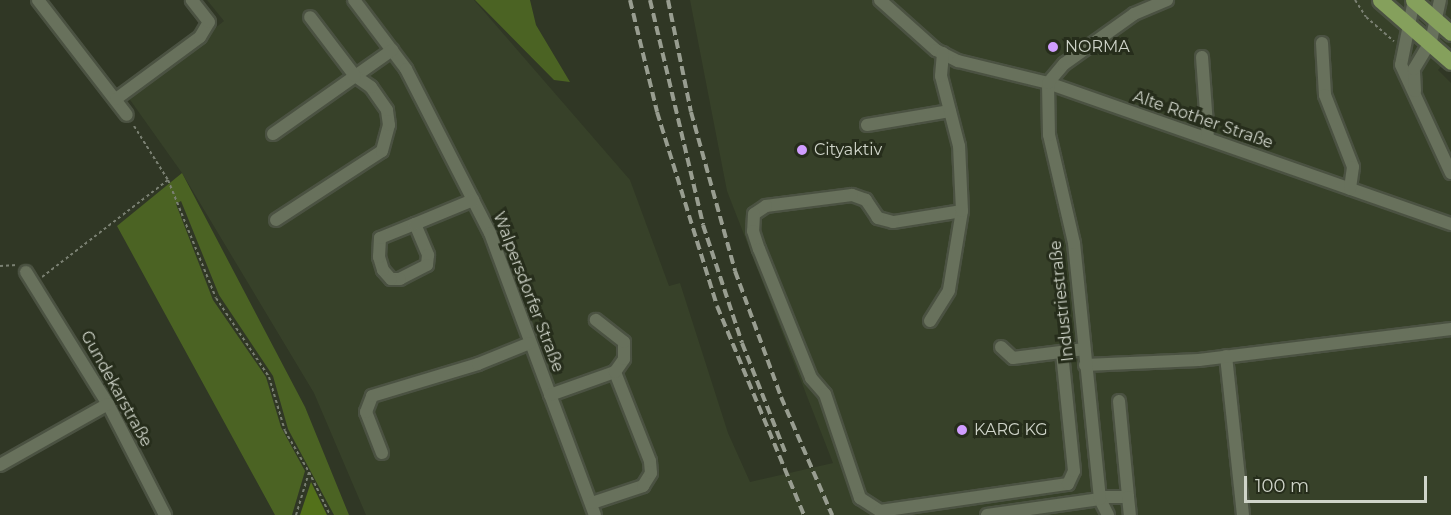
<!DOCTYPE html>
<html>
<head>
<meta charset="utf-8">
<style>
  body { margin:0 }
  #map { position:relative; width:1451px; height:515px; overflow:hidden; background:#303725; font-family:Montserrat,sans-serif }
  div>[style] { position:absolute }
  .built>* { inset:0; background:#374129 }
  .green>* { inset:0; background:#4b6323 }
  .forest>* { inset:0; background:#53711a }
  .path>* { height:2px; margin-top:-1px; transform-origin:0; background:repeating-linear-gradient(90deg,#7a8072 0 3px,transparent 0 6px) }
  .roads { filter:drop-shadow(2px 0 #4b5242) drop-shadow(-2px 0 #4b5242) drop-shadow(0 2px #4b5242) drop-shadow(0 -2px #4b5242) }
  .minor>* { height:12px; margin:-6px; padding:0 6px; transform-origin:6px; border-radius:6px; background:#68715c }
  .major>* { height:15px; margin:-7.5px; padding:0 7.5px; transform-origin:7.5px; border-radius:7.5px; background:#85a05c }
  .rail>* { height:4px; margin-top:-2px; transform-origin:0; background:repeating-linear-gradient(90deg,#989d90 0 9px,transparent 0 13.5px) }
  .dots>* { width:16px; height:16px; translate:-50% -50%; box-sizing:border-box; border:3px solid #262d1b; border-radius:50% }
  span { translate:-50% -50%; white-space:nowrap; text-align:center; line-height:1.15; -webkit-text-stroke:6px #262d1b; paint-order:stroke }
  .poi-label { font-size:16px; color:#cfd4c9 }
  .left { translate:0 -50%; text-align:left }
  .street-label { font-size:16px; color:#cfd4c9 }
  .scale { position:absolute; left:1244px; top:476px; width:183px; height:27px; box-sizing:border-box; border:3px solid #cfd4c9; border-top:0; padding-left:8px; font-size:18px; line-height:21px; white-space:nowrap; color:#cfd4c9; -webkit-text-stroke:4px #262d1b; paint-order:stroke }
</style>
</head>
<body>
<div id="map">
  <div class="built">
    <div style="clip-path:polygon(207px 0,474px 0,630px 180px,669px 286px,680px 283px,728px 433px,750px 482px,833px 463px,727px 191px,690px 0,1451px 0,1451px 55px,1438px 70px,1451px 83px,1451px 515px,602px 515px,555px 385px,542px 390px,587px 515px,366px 515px,314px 393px,182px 173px,128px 97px,224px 21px)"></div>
  </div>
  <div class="green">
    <div style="clip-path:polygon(475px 0,530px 0,536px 25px,570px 82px,554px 80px)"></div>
    <div style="clip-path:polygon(182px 173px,305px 407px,349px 515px,334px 515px,288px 429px,273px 376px,219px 295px,181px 201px,176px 204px,213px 300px,266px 377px,281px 427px,305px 471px,292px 515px,275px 515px,117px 226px)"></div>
  </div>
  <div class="forest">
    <div style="clip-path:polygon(311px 482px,327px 515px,300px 515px)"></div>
  </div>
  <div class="path">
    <div style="left:1355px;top:0;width:20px;rotate:57deg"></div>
    <div style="left:1366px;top:17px;width:37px;rotate:41deg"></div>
    <div style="left:134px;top:126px;width:64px;rotate:57.8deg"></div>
    <div style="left:168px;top:180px;width:127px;rotate:67.9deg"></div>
    <div style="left:216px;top:298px;width:95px;rotate:56.1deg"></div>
    <div style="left:269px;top:377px;width:56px;rotate:73.5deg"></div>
    <div style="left:285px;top:431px;width:48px;rotate:59.7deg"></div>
    <div style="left:309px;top:472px;width:45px;rotate:106.8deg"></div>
    <div style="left:0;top:266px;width:17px;rotate:-3deg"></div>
    <div style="left:42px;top:277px;width:159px;rotate:-37.6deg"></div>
    <div style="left:309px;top:472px;width:48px;rotate:64deg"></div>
  </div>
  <div class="roads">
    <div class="minor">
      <div style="left:38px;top:0;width:145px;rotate:52.3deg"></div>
      <div style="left:354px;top:0;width:86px;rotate:53deg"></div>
      <div style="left:406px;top:69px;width:184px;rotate:62.9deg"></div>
      <div style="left:490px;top:233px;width:301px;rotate:69.6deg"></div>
      <div style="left:880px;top:0;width:75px;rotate:41.8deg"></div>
      <div style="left:936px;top:50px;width:25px;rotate:27deg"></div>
      <div style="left:958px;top:61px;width:93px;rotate:13.7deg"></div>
      <div style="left:1048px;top:83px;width:427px;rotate:19.3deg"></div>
      <div style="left:1414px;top:0;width:66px;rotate:101.3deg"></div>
      <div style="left:1401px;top:65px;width:119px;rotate:65.2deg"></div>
      <div style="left:1322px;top:43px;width:52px;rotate:86.7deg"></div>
      <div style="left:1325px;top:95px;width:77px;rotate:68.7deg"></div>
      <div style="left:1353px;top:167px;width:22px;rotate:98deg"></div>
      <div style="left:1202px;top:57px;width:82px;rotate:85.8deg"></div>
      <div style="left:1415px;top:91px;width:22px;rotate:-93deg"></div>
      <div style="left:1414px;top:69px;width:33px;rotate:-59deg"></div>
      <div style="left:1431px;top:41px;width:42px;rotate:-77.6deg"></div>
      <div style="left:116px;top:99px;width:104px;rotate:-36.4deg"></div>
      <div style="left:200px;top:37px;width:17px;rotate:-59deg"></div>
      <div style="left:209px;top:22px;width:28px;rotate:-128deg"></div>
      <div style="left:867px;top:125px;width:84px;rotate:-9.6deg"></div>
      <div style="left:273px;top:134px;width:146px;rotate:-35.2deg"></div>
      <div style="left:962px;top:211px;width:70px;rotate:170.9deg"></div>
      <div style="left:893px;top:222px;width:16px;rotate:-165deg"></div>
      <div style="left:878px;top:218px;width:22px;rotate:-124deg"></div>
      <div style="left:866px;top:200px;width:15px;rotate:-160deg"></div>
      <div style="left:852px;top:195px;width:87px;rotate:172.7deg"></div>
      <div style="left:766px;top:206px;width:14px;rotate:146deg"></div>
      <div style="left:754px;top:214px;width:17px;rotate:93deg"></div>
      <div style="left:753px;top:231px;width:19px;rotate:72deg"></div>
      <div style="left:759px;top:249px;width:139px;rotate:68deg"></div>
      <div style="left:811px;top:378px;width:21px;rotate:49deg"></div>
      <div style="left:825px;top:394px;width:110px;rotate:71.4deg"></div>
      <div style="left:860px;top:498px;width:24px;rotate:33deg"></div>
      <div style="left:880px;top:511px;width:190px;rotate:-8.2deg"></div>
      <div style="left:1068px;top:484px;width:14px;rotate:-65deg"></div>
      <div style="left:1074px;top:471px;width:120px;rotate:-95.8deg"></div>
      <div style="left:276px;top:220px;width:126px;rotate:-33.1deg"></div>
      <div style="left:382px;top:151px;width:27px;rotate:-75deg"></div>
      <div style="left:389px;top:125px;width:15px;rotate:-98deg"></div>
      <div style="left:387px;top:110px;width:28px;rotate:-125deg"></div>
      <div style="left:371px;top:87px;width:19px;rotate:-145deg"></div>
      <div style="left:355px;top:76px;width:74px;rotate:-127.3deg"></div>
      <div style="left:415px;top:224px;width:34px;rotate:67deg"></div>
      <div style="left:428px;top:255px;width:10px;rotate:96deg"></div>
      <div style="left:427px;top:265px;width:30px;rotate:153deg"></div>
      <div style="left:400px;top:279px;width:9px;rotate:180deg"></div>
      <div style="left:391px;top:279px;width:12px;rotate:-132deg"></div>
      <div style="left:383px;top:270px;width:14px;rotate:-107deg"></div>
      <div style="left:379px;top:257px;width:19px;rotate:-87deg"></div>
      <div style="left:380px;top:238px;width:38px;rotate:-22deg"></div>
      <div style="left:415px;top:224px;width:63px;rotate:-22.5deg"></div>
      <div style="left:26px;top:272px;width:155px;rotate:58.2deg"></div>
      <div style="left:108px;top:404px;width:125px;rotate:62.8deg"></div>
      <div style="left:930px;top:321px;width:36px;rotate:-58deg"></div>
      <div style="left:949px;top:290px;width:80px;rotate:-80.7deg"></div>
      <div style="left:962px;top:211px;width:65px;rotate:-92.6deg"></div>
      <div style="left:959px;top:146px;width:72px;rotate:-104.4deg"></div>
      <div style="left:941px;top:76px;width:23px;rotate:-85deg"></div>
      <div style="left:1001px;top:347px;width:16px;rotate:43deg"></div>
      <div style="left:1013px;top:358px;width:72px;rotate:-7.2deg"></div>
      <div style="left:1226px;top:356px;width:160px;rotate:83.9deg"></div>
      <div style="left:1085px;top:365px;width:114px;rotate:-2.5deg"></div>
      <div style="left:1199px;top:360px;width:254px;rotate:-7deg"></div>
      <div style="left:550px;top:395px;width:69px;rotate:-19.5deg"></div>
      <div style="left:1119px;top:401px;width:96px;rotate:84.6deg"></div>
      <div style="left:382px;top:453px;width:44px;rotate:-111.3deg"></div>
      <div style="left:366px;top:412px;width:17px;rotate:-69deg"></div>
      <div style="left:372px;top:396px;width:111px;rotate:-16.8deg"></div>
      <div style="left:478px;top:364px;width:56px;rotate:-22deg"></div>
      <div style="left:0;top:465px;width:124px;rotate:-29.5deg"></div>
      <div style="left:1100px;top:497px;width:28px"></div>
      <div style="left:1128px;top:497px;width:18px;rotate:84deg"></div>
      <div style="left:592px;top:503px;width:54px;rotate:-18.4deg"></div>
      <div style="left:643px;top:486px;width:15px;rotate:-58deg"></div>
      <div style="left:651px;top:473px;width:12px;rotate:-95deg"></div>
      <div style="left:650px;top:461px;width:96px;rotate:-111.5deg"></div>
      <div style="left:615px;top:372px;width:16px;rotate:-55deg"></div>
      <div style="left:624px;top:359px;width:17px;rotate:-90deg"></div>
      <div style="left:624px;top:342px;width:36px;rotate:-142deg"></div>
      <div style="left:987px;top:515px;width:114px;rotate:-8.1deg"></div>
      <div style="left:1108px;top:515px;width:18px;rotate:-117deg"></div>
      <div style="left:1100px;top:499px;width:257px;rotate:-95.8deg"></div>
      <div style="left:1074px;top:243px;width:111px;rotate:-103deg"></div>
      <div style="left:1049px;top:135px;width:52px;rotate:-91.1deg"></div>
      <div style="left:1048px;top:83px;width:25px;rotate:-50deg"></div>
      <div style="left:1064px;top:64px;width:86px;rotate:-35.5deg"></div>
      <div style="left:1134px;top:14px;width:36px;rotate:-23deg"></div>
    </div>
    <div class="major">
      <div style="left:1380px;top:0;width:94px;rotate:41.1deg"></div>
      <div style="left:1413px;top:0;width:50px;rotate:41deg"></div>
    </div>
  </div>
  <div class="rail">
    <div style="left:630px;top:0;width:115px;rotate:76.4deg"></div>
    <div style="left:657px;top:112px;width:203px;rotate:72.8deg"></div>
    <div style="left:717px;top:306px;width:226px;rotate:67.4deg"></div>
    <div style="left:650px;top:0;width:231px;rotate:76.7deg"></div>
    <div style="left:703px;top:225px;width:124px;rotate:71.7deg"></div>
    <div style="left:742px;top:343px;width:119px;rotate:68.4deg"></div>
    <div style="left:668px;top:0;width:114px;rotate:78.4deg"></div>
    <div style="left:691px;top:112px;width:165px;rotate:74.5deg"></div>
    <div style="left:735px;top:271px;width:134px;rotate:69.9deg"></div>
    <div style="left:781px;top:397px;width:129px;rotate:66.6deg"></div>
  </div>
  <div class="dots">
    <div style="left:1053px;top:47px;background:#d09dff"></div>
    <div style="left:802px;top:150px;background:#d09dff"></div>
    <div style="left:962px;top:430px;background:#d09dff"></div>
  </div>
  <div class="poi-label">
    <span class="left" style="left:1065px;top:47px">NORMA</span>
    <span class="left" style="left:814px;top:150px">Cityaktiv</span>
    <span class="left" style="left:974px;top:430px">KARG KG</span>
  </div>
  <div class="street-label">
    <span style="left:1203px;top:120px;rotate:19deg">Alte Rother Straße</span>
    <span style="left:528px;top:292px;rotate:69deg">Walpersdorfer Straße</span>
    <span style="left:1062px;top:301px;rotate:-96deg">Industriestraße</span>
    <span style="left:116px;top:389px;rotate:61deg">Gundekarstraße</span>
  </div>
  <div class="scale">100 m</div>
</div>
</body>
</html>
